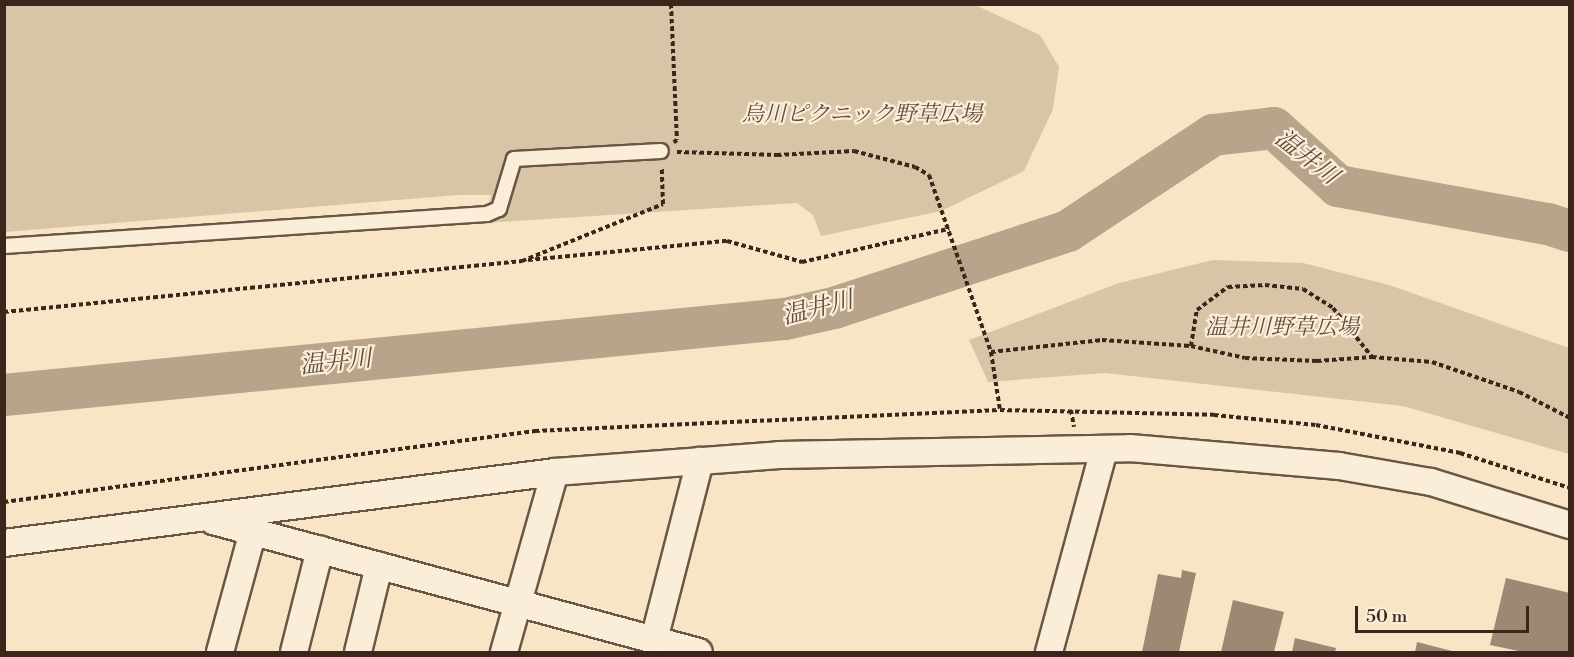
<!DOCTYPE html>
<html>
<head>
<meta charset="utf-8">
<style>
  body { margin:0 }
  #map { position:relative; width:1574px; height:657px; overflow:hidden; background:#f8e5c5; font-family:"Libre Bodoni","Noto Serif JP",serif }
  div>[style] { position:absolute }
  .green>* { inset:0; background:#d8c5a8 }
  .river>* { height:42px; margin:-21px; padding:0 21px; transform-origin:21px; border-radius:21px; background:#b7a48b }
  .building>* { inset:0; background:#9d8973 }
  .path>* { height:4px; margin-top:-2px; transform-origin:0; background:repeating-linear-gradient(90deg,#3a261b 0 4.5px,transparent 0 7.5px) }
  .roads { filter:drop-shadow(2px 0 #6a5646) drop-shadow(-2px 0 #6a5646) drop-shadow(0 2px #6a5646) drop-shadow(0 -2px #6a5646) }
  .lane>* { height:14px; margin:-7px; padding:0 7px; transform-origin:7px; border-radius:7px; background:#faeed9 }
  .street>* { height:26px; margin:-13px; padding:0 13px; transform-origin:13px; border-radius:13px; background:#faeed9 }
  span { translate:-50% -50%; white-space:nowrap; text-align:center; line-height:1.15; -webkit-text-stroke:4.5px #faeed9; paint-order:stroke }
  .park-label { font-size:22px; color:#624e3e; font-style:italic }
  .water-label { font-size:24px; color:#604c3d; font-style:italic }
  .frame { position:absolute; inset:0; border:6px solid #3a261b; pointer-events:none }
  .scale { position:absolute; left:1355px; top:606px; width:174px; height:27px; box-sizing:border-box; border:3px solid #3a261b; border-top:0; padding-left:8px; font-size:18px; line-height:21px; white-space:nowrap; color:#3a261b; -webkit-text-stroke:4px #faeed9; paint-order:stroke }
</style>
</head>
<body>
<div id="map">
  <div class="green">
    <div style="clip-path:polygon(5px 5px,975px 5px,1040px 35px,1059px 67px,1053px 109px,1024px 171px,941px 211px,821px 236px,813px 215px,797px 203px,484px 223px,491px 195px,458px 195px,5px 232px)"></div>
    <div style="clip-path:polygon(1213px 260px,1303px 263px,1389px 285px,1569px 348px,1569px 454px,1403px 406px,1105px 373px,988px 382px,969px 340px,1119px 283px)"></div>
  </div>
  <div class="river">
    <div style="left:4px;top:395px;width:785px;rotate:-5.56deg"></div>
    <div style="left:785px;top:319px;width:50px;rotate:-12.7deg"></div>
    <div style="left:834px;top:308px;width:246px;rotate:-18.2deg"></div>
    <div style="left:1068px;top:231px;width:174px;rotate:-33.5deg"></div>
    <div style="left:1213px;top:135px;width:61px;rotate:-6.5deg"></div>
    <div style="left:1274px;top:128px;width:86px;rotate:42.2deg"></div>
    <div style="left:1338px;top:186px;width:213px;rotate:10.3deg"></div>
    <div style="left:1548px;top:224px;width:23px;rotate:18deg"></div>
  </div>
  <div class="building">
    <div style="clip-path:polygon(1182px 570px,1196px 573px,1179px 652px,1142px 652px,1158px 574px,1181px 578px)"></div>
    <div style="clip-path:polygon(1506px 578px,1570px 593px,1570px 652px,1523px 652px,1490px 645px)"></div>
    <div style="clip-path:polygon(1233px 600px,1284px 612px,1274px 652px,1221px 652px)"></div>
    <div style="clip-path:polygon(1295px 638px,1336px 648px,1335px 652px,1292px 652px)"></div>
    <div style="clip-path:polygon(1417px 642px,1456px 652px,1415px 652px)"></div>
  </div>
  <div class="path">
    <div style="left:671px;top:4px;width:136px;rotate:87.5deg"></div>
    <div style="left:677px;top:140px;width:4px;rotate:146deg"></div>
    <div style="left:677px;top:152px;width:100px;rotate:1.7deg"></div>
    <div style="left:777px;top:155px;width:77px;rotate:-3deg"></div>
    <div style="left:854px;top:151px;width:63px;rotate:14.7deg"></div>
    <div style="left:915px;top:167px;width:16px;rotate:30deg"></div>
    <div style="left:929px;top:175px;width:188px;rotate:70.7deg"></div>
    <div style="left:991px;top:352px;width:59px;rotate:81.2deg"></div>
    <div style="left:528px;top:260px;width:200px;rotate:-5.5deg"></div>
    <div style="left:727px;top:241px;width:78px;rotate:15.6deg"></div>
    <div style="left:802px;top:262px;width:151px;rotate:-12.7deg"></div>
    <div style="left:4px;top:312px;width:521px;rotate:-5.62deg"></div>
    <div style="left:522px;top:261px;width:152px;rotate:-22deg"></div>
    <div style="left:663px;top:204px;width:37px;rotate:-92deg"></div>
    <div style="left:1191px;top:346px;width:36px;rotate:-81deg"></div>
    <div style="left:1197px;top:310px;width:39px;rotate:-37deg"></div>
    <div style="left:1228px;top:287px;width:37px;rotate:-3deg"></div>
    <div style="left:1265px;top:285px;width:38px;rotate:6deg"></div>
    <div style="left:1303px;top:289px;width:36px;rotate:32deg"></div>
    <div style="left:1333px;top:308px;width:63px;rotate:51.5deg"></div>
    <div style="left:991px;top:352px;width:112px;rotate:-6.2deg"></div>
    <div style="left:1102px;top:340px;width:89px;rotate:3.9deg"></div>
    <div style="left:1191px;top:346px;width:55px;rotate:12.5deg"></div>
    <div style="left:1245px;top:358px;width:72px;rotate:2.4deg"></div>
    <div style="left:1317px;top:361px;width:55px;rotate:-4.2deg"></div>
    <div style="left:1372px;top:357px;width:60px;rotate:4.8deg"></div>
    <div style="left:1432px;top:362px;width:92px;rotate:19deg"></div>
    <div style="left:1519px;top:392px;width:57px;rotate:27deg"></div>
    <div style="left:1071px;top:410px;width:17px;rotate:80deg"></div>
    <div style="left:4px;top:502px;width:536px;rotate:-7.62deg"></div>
    <div style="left:535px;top:431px;width:465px;rotate:-2.6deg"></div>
    <div style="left:1000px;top:410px;width:214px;rotate:1.3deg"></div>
    <div style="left:1214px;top:415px;width:102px;rotate:5.6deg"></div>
    <div style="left:1316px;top:425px;width:147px;rotate:11deg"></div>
    <div style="left:1460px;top:453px;width:115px;rotate:17.7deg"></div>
  </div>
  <div class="roads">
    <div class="lane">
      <div style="left:4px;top:246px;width:484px;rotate:-3.8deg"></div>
      <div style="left:487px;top:214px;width:13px;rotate:-23deg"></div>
      <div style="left:499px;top:209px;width:52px;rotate:-73.3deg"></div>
      <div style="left:514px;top:159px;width:147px;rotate:-3.1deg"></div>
    </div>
    <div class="street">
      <div style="left:213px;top:521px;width:503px;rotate:15.09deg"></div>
      <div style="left:4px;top:543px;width:556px;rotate:-7.34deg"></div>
      <div style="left:555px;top:472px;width:225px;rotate:-4.3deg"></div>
      <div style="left:779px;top:455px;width:351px;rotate:-1.1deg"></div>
      <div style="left:1130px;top:448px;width:210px;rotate:4.9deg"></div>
      <div style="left:1339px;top:466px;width:93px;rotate:9.9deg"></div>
      <div style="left:1431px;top:482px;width:145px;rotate:17.2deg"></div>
      <div style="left:654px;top:640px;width:185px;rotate:-75.6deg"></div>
      <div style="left:220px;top:652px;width:125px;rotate:-74.7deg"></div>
      <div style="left:294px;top:652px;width:106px;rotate:-75.8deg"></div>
      <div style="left:358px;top:652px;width:89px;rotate:-76.3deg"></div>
      <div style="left:504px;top:652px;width:187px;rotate:-74.2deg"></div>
      <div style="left:1049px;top:652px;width:210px;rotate:-74.8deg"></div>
    </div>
  </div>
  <div class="park-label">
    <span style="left:862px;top:115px">烏川ピクニック野草広場</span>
    <span style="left:1282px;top:328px">温井川野草広場</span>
  </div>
  <div class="water-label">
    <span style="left:1306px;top:158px;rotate:38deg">温井川</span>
    <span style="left:818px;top:309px;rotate:-14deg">温井川</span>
    <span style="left:336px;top:363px;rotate:-6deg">温井川</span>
  </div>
  <div class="frame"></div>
  <div class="scale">50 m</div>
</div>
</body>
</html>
